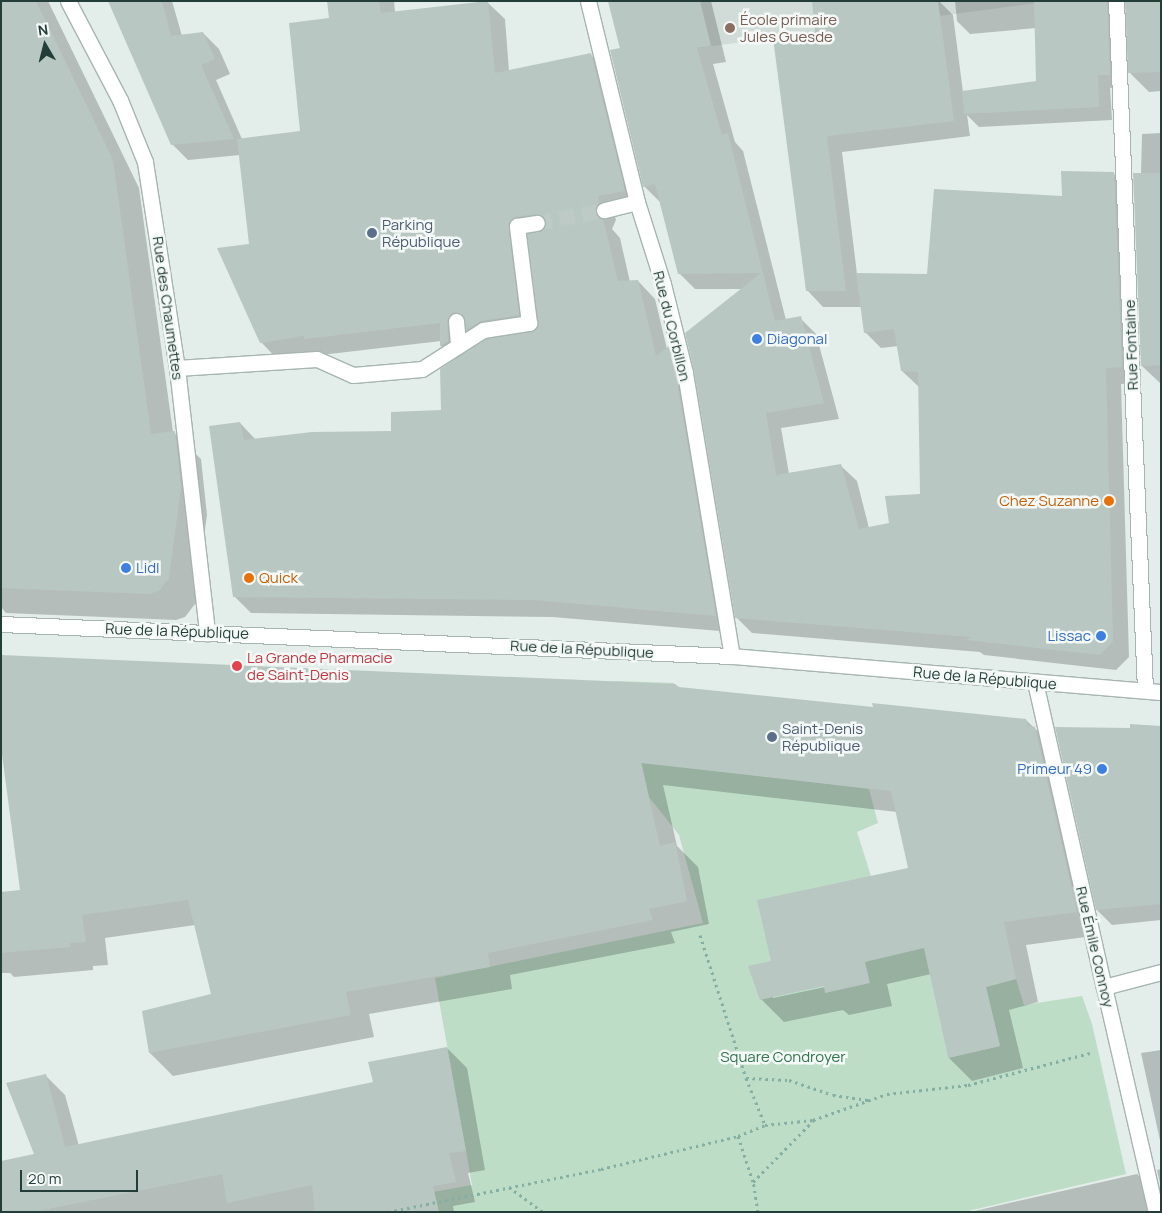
<!DOCTYPE html>
<html>
<head>
<meta charset="utf-8">
<style>
  body { margin:0 }
  #map { position:relative; width:1162px; height:1213px; overflow:hidden; background:#e3ede9; font-family:Manrope,sans-serif }
  div>[style] { position:absolute }
  .built>* { inset:0; background:#d1dcd8 }
  .green>* { inset:0; background:#bdddc7 }
  .shadow>* { inset:0; background:#0003 }
  .building>* { inset:0; background:#b9c7c2 }
  .minor-tunnel>* { height:15px; margin-top:-7.5px; transform-origin:0; background:repeating-linear-gradient(90deg,#bdcac6 0 15px,transparent 0 23px) }
  .path>* { height:3px; margin-top:-1.5px; transform-origin:0; background:repeating-linear-gradient(90deg,#84afa3 0 2.5px,transparent 0 6.5px) }
  .roads { filter:drop-shadow(1px 0 #a6b5b0) drop-shadow(-1px 0 #a6b5b0) drop-shadow(0 1px #a6b5b0) drop-shadow(0 -1px #a6b5b0) }
  .pedestrian>* { height:15px; margin:-7.5px; padding:0 7.5px; transform-origin:7.5px; border-radius:7.5px; background:#fff }
  .minor>* { height:15px; margin:-7.5px; padding:0 7.5px; transform-origin:7.5px; border-radius:7.5px; background:#fff }
  .dots>* { width:14px; height:14px; translate:-50% -50%; box-sizing:border-box; border:2px solid #f4f9f7; border-radius:50% }
  span { translate:-50% -50%; white-space:nowrap; text-align:center; line-height:1.15; -webkit-text-stroke:5px #f4f9f7; paint-order:stroke }
  .education-label { font-size:15px; color:#785e54 }
  .left { translate:0 -50%; text-align:left }
  .service-label { font-size:15px; color:#4e5e75 }
  .street-label { font-size:15px; color:#233e38 }
  .shop-label { font-size:15px; color:#366cbe }
  .right { translate:-100% -50%; text-align:right }
  .food-label { font-size:15px; color:#c56008 }
  .health-label { font-size:15px; color:#be3a42 }
  .park-label { font-size:15px; color:#2e744c }
  .frame { position:absolute; inset:0; border:2px solid #233e38; pointer-events:none }
  .north { position:absolute; left:20px; top:20px; width:50px; height:50px; -webkit-text-stroke:4px #f4f9f7; paint-order:stroke; rotate:352deg; font-size:14px; font-weight:700; line-height:20px; text-align:center; color:#233e38 }
  .north::after { content:''; display:block; margin:auto; width:18px; height:22px; background:#233e38; clip-path:polygon(50% 0,100% 100%,50% 72%,0 100%) }
  .scale { position:absolute; left:20px; top:1170px; width:118px; height:22px; box-sizing:border-box; border:2px solid #233e38; border-top:0; padding-left:6px; font-size:15px; line-height:18px; white-space:nowrap; color:#233e38; -webkit-text-stroke:4px #f4f9f7; paint-order:stroke }
</style>
</head>
<body>
<div id="map">
  <div class="built">
    <div style="clip-path:polygon(608px 1px,1051px 1px,622px 58px)"></div>
  </div>
  <div class="green">
    <div style="clip-path:polygon(615px 681px,674px 683px,693px 768px,869px 789px,878px 823px,857px 832px,871px 876px,877px 903px,924px 947px,948px 1058px,1000px 1046px,986px 987px,1016px 979px,1024px 1005px,1082px 996px,1092px 1024px,1126px 1174px,964px 1212px,322px 1212px,472px 1185px,435px 978px,703px 923px,679px 835px,649px 797px,634px 728px,624px 729px)"></div>
  </div>
  <div class="shadow">
    <div style="clip-path:polygon(1px 1px,48px 1px,139px 188px,173px 432px,201px 459px,207px 515px,195px 604px,185px 617px,176px 620px,6px 613px,1px 607px)"></div>
    <div style="clip-path:polygon(evenodd,110px 1px,172px 1px,182px 36px,203px 33px,219px 49px,230px 74px,216px 80px,242px 139px,302px 132px,331px 19px,328px 1px,394px 1px,395px 12px,487px 2px,505px 19px,509px 71px,591px 55px,608px 72px,641px 208px,614px 213px,616px 220px,612px 229px,620px 238px,630px 282px,638px 281px,655px 299px,667px 349px,669px 348px,685px 365px,732px 632px,552px 617px,251px 613px,234px 596px,240px 423px,256px 440px,393px 433px,442px 411px,455px 360px,441px 346px,441px 341px,278px 360px,261px 342px,240px 155px,188px 160px,172px 144px,110px 1px,529px 237px,539px 328px,535px 330px,525px 240px,529px 237px,110px 1px,468px 330px,482px 343px,464px 354px,463px 339px,468px 330px)"></div>
    <div style="clip-path:polygon(610px 1px,711px 1px,726px 62px,713px 64px,735px 142px,743px 151px,786px 320px,800px 318px,816px 334px,839px 419px,781px 428px,789px 474px,840px 465px,857px 481px,869px 528px,890px 524px,922px 495px,919px 387px,902px 371px,898px 346px,881px 348px,865px 332px,862px 307px,823px 307px,807px 290px,817px 33px,917px 1px,939px 1px,953px 15px,963px 92px,1037px 82px,1036px 28px,970px 34px,957px 21px,955px 1px,1119px 1px,1124px 7px,1119px 15px,1122px 87px,1110px 88px,1112px 120px,979px 127px,967px 115px,970px 136px,842px 152px,857px 274px,928px 275px,1063px 197px,1113px 173px,1129px 189px,1137px 383px,1121px 384px,1129px 657px,1116px 670px,984px 655px,980px 652px,752px 633px,736px 617px,743px 289px,695px 289px,679px 273px,660px 202px,644px 186px,621px 49px)"></div>
    <div style="clip-path:polygon(1161px 1px,1161px 91px,1149px 92px,1130px 73px)"></div>
    <div style="clip-path:polygon(1161px 133px,1161px 384px,1142px 366px,1141px 174px,1142px 134px)"></div>
    <div style="clip-path:polygon(evenodd,679px 688px,874px 708px,1026px 720px,1058px 751px,1100px 935px,1026px 945px,1038px 1002px,1009px 1010px,1023px 1068px,972px 1081px,949px 1058px,931px 974px,887px 984px,892px 1006px,849px 1015px,843px 1010px,784px 1022px,761px 999px,772px 962px,910px 869px,897px 812px,663px 785px,677px 846px,698px 867px,709px 924px,671px 932px,675px 943px,510px 975px,512px 989px,369px 1014px,374px 1037px,173px 1076px,150px 1053px,143px 1012px,212px 995px,195px 925px,105px 938px,108px 965px,93px 966px,93px 970px,14px 977px,10px 973px,1px 973px,1px 893px,22px 891px,679px 688px,829px 984px,830px 986px,773px 998px,773px 996px,829px 984px)"></div>
    <div style="clip-path:polygon(1161px 833px,1161px 920px,1112px 925px,1097px 910px)"></div>
    <div style="clip-path:polygon(447px 1048px,467px 1068px,485px 1170px,468px 1173px,475px 1202px,453px 1206px,454px 1212px,1px 1212px,35px 1155px,45px 1075px,65px 1095px,79px 1146px,375px 1083px)"></div>
    <div style="clip-path:polygon(1161px 1050px,1161px 1145px,1141px 1053px)"></div>
    <div style="clip-path:polygon(1161px 1169px,1161px 1188px,1157px 1170px)"></div>
    <div style="clip-path:polygon(1137px 1174px,1152px 1189px,1158px 1212px,970px 1212px)"></div>
  </div>
  <div class="building">
    <div style="clip-path:polygon(1px 1px,36px 1px,113px 160px,151px 434px,175px 431px,181px 488px,169px 578px,159px 591px,149px 594px,1px 588px)"></div>
    <div style="clip-path:polygon(108px 1px,162px 1px,171px 36px,203px 32px,215px 59px,201px 65px,234px 139px,171px 145px)"></div>
    <div style="clip-path:polygon(327px 1px,379px 1px,381px 13px,488px 1px,495px 73px,591px 53px,625px 191px,598px 196px,599px 202px,595px 212px,598px 217px,603px 219px,618px 281px,638px 280px,656px 356px,669px 346px,676px 375px,716px 616px,534px 600px,233px 597px,209px 426px,240px 422px,244px 440px,312px 432px,391px 431px,391px 412px,441px 410px,440px 369px,486px 339px,530px 332px,538px 326px,527px 234px,542px 231px,546px 222px,544px 217px,536px 214px,515px 217px,508px 223px,519px 315px,481px 321px,466px 330px,463px 315px,456px 312px,451px 313px,447px 321px,448px 341px,440px 346px,440px 323px,304px 339px,304px 336px,260px 343px,217px 248px,249px 244px,237px 139px,300px 131px,289px 23px,329px 18px)"></div>
    <div style="clip-path:polygon(608px 1px,700px 1px,711px 46px,697px 48px,722px 135px,728px 133px,775px 321px,801px 316px,824px 403px,766px 413px,776px 475px,841px 464px,859px 529px,889px 523px,885px 496px,920px 494px,918px 372px,901px 371px,894px 329px,864px 333px,856px 273px,927px 274px,934px 189px,1062px 196px,1061px 171px,1114px 172px,1122px 367px,1106px 368px,1113px 641px,1100px 655px,966px 640px,972px 637px,735px 618px,694px 371px,685px 333px,761px 273px,678px 274px,655px 184px,643px 187px,610px 50px,620px 48px)"></div>
    <div style="clip-path:polygon(812px 1px,938px 1px,954px 121px,827px 136px,846px 291px,806px 291px,773px 38px,815px 32px)"></div>
    <div style="clip-path:polygon(1034px 1px,1107px 1px,1110px 75px,1098px 75px,1099px 107px,964px 114px,962px 91px,1036px 81px)"></div>
    <div style="clip-path:polygon(1125px 1px,1161px 1px,1161px 72px,1128px 73px)"></div>
    <div style="clip-path:polygon(1133px 173px,1161px 173px,1161px 365px,1141px 366px)"></div>
    <div style="clip-path:polygon(1px 655px,675px 684px,679px 687px,873px 707px,872px 703px,1026px 719px,1028px 726px,1035px 727px,1077px 912px,1004px 922px,1016px 979px,986px 987px,1000px 1046px,948px 1058px,924px 948px,865px 962px,870px 983px,825px 993px,824px 986px,760px 1000px,748px 966px,771px 961px,757px 900px,908px 868px,891px 791px,641px 763px,660px 846px,675px 842px,687px 901px,649px 909px,653px 920px,488px 953px,490px 967px,346px 992px,351px 1015px,149px 1053px,142px 1011px,211px 994px,188px 900px,82px 915px,86px 942px,70px 943px,70px 947px,1px 953px,1px 892px,20px 890px,1px 747px)"></div>
    <div style="clip-path:polygon(1130px 724px,1161px 726px,1161px 904px,1096px 910px,1055px 727px,1130px 728px)"></div>
    <div style="clip-path:polygon(447px 1047px,466px 1151px,449px 1153px,456px 1182px,433px 1186px,439px 1212px,315px 1212px,312px 1185px,227px 1203px,222px 1174px,33px 1212px,1px 1212px,1px 1161px,34px 1154px,6px 1083px,46px 1074px,65px 1147px,373px 1082px,368px 1062px)"></div>
  </div>
  <div class="minor-tunnel">
    <div style="left:537px;top:223px;width:68px;rotate:-11deg"></div>
  </div>
  <div class="path">
    <div style="left:700px;top:935px;width:150px;rotate:72.2deg"></div>
    <div style="left:746px;top:1078px;width:51px;rotate:68deg"></div>
    <div style="left:746px;top:1078px;width:43px;rotate:2.7deg"></div>
    <div style="left:789px;top:1080px;width:46px;rotate:18.8deg"></div>
    <div style="left:833px;top:1095px;width:37px;rotate:8deg"></div>
    <div style="left:738px;top:1136px;width:48px;rotate:71.9deg"></div>
    <div style="left:509px;top:1187px;width:42px;rotate:36.3deg"></div>
    <div style="left:388px;top:1212px;width:217px;rotate:-11.4deg"></div>
    <div style="left:601px;top:1169px;width:141px;rotate:-13.5deg"></div>
    <div style="left:738px;top:1136px;width:29px;rotate:-22deg"></div>
    <div style="left:765px;top:1125px;width:48px;rotate:-5.9deg"></div>
    <div style="left:813px;top:1120px;width:78px;rotate:-19.4deg"></div>
    <div style="left:887px;top:1094px;width:81px;rotate:-6.3deg"></div>
    <div style="left:968px;top:1085px;width:126px;rotate:-14.7deg"></div>
    <div style="left:758px;top:1212px;width:30px;rotate:-99deg"></div>
    <div style="left:753px;top:1182px;width:86px;rotate:-45.5deg"></div>
  </div>
  <div class="roads">
    <div class="pedestrian">
      <div style="left:1116px;top:1px;width:690px;rotate:87.59deg"></div>
      <div style="left:637px;top:202px;width:86px;rotate:72.4deg"></div>
      <div style="left:663px;top:284px;width:92px;rotate:76.1deg"></div>
      <div style="left:685px;top:373px;width:287px;rotate:80.6deg"></div>
      <div style="left:177px;top:368px;width:267px;rotate:83.5deg"></div>
      <div style="left:1px;top:624px;width:732px;rotate:2.51deg"></div>
      <div style="left:732px;top:656px;width:431px;rotate:4.8deg"></div>
      <div style="left:1035px;top:682px;width:313px;rotate:77.3deg"></div>
      <div style="left:1104px;top:987px;width:59px;rotate:-14.7deg"></div>
    </div>
    <div class="minor">
      <div style="left:68px;top:1px;width:112px;rotate:62.3deg"></div>
      <div style="left:120px;top:100px;width:67px;rotate:68deg"></div>
      <div style="left:145px;top:162px;width:208px;rotate:81.2deg"></div>
      <div style="left:177px;top:368px;width:140px;rotate:-3.7deg"></div>
      <div style="left:317px;top:359px;width:39px;rotate:24deg"></div>
      <div style="left:353px;top:375px;width:69px;rotate:-5deg"></div>
      <div style="left:422px;top:369px;width:72px;rotate:-32.6deg"></div>
      <div style="left:483px;top:330px;width:47px;rotate:-8.7deg"></div>
      <div style="left:529px;top:323px;width:98px;rotate:-97.1deg"></div>
      <div style="left:517px;top:226px;width:20px;rotate:-9deg"></div>
      <div style="left:588px;top:1px;width:207px;rotate:76.3deg"></div>
      <div style="left:637px;top:202px;width:34px;rotate:166deg"></div>
      <div style="left:456px;top:321px;width:25px;rotate:85deg"></div>
      <div style="left:1104px;top:987px;width:231px;rotate:77deg"></div>
    </div>
  </div>
  <div class="dots">
    <div style="left:730px;top:28px;background:#8d6e63"></div>
    <div style="left:372px;top:233px;background:#5c6f8a"></div>
    <div style="left:757px;top:339px;background:#3f7fe0"></div>
    <div style="left:1109px;top:501px;background:#e8710a"></div>
    <div style="left:126px;top:568px;background:#3f7fe0"></div>
    <div style="left:249px;top:578px;background:#e8710a"></div>
    <div style="left:1101px;top:636px;background:#3f7fe0"></div>
    <div style="left:237px;top:666px;background:#e0444e"></div>
    <div style="left:772px;top:737px;background:#5c6f8a"></div>
    <div style="left:1102px;top:769px;background:#3f7fe0"></div>
  </div>
  <div class="education-label">
    <span class="left" style="left:740px;top:28px">École primaire<br>Jules Guesde</span>
  </div>
  <div class="service-label">
    <span class="left" style="left:382px;top:233px">Parking<br>République</span>
    <span class="left" style="left:782px;top:737px">Saint-Denis<br>République</span>
  </div>
  <div class="street-label">
    <span style="left:168px;top:308px;rotate:82deg">Rue des Chaumettes</span>
    <span style="left:672px;top:326px;rotate:76deg">Rue du Corbillon</span>
    <span style="left:1131px;top:345px;rotate:-92deg">Rue Fontaine</span>
    <span style="left:177px;top:631px;rotate:2deg">Rue de la République</span>
    <span style="left:582px;top:649px;rotate:3deg">Rue de la République</span>
    <span style="left:985px;top:678px;rotate:5deg">Rue de la République</span>
    <span style="left:1095px;top:947px;rotate:77deg">Rue Émile Connoy</span>
  </div>
  <div class="shop-label">
    <span class="left" style="left:767px;top:339px">Diagonal</span>
    <span class="left" style="left:136px;top:568px">Lidl</span>
    <span class="right" style="left:1091px;top:636px">Lissac</span>
    <span class="right" style="left:1092px;top:769px">Primeur 49</span>
  </div>
  <div class="food-label">
    <span class="right" style="left:1099px;top:501px">Chez Suzanne</span>
    <span class="left" style="left:259px;top:578px">Quick</span>
  </div>
  <div class="health-label">
    <span class="left" style="left:247px;top:666px">La Grande Pharmacie<br>de Saint-Denis</span>
  </div>
  <div class="park-label">
    <span style="left:783px;top:1057px">Square Condroyer</span>
  </div>
  <div class="frame"></div>
  <div class="north">N</div>
  <div class="scale">20 m</div>
</div>
</body>
</html>
